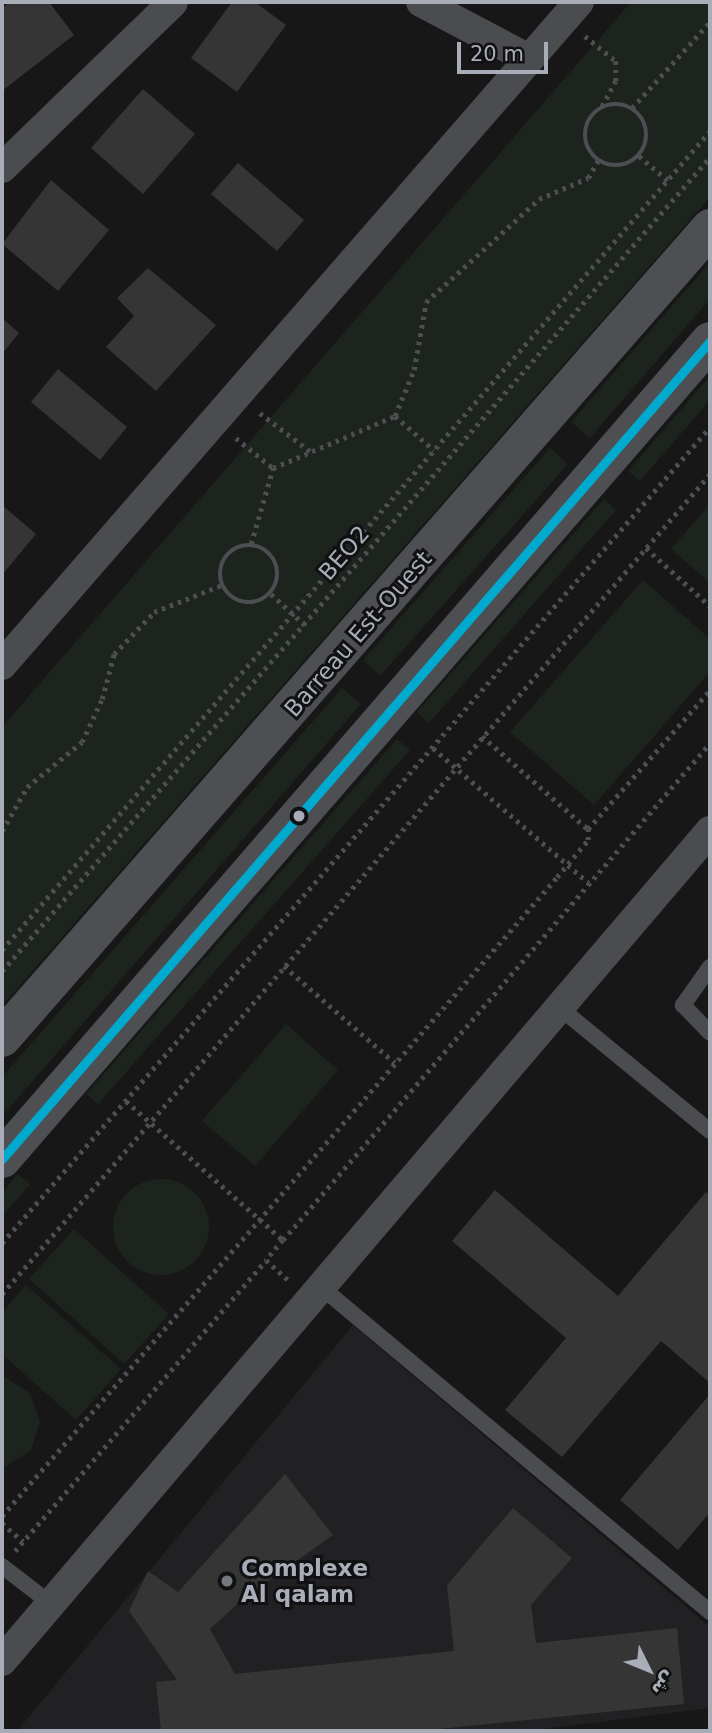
<!DOCTYPE html>
<html>
<head>
<meta charset="utf-8">
<style>
  body { margin:0 }
  #map { position:relative; width:712px; height:1733px; overflow:hidden; background:#171717; font-family:"DejaVu Sans","Noto Sans Arabic",sans-serif }
  div>[style] { position:absolute }
  .built>* { inset:0; background:#212123 }
  .green>* { inset:0; background:#1d241e }
  .round { border-radius:50% }
  .building>* { inset:0; background:#353536 }
  .path>* { height:4.5px; margin-top:-2.25px; transform-origin:0; background:repeating-linear-gradient(90deg,#4d4e52 0 3.5px,transparent 0 8.5px) }
  .path>.ring { margin:-2.25px; padding:0; box-sizing:content-box; background:none; border:4.5px solid #4d4e52; border-radius:50% }
  .lane>* { height:16px; margin:-8px; padding:0 8px; transform-origin:8px; border-radius:8px; background:#4b4c50 }
  .street>* { height:30px; margin:-15px; padding:0 15px; transform-origin:15px; border-radius:15px; background:#4b4c50 }
  .primary>* { height:38px; margin:-19px; padding:0 19px; transform-origin:19px; border-radius:19px; background:#4d4f52 }
  .bus-1>* { height:9px; margin:-4.5px; padding:0 4.5px; transform-origin:4.5px; border-radius:4.5px; background:#00a9ce }
  .dots>* { width:19px; height:19px; translate:-50% -50%; box-sizing:border-box; border:4px solid #111113; border-radius:50% }
  span { translate:-50% -50%; white-space:nowrap; text-align:center; line-height:1.15; -webkit-text-stroke:6px #111113; paint-order:stroke }
  .street-label { font-size:23px; color:#a8adb8 }
  .poi-label { font-size:23px; color:#a8adb8; font-weight:700 }
  .left { translate:0 -50%; text-align:left }
  .frame { position:absolute; inset:0; border:4px solid #a8adb8; pointer-events:none }
  .north { position:absolute; left:614px; top:1635px; width:70px; height:70px; -webkit-text-stroke:5px #111113; paint-order:stroke; rotate:133deg; font-size:19px; font-weight:700; line-height:28px; text-align:center; color:#a8adb8 }
  .north::after { content:''; display:block; margin:auto; width:24px; height:32px; background:#a8adb8; clip-path:polygon(50% 0,100% 100%,50% 72%,0 100%) }
  .scale { position:absolute; left:457px; top:42px; width:91px; height:32px; box-sizing:border-box; border:4px solid #a8adb8; border-top:0; padding-left:9px; font-size:21px; line-height:24px; white-space:nowrap; color:#a8adb8; -webkit-text-stroke:5px #111113; paint-order:stroke }
</style>
</head>
<body>
<div id="map">
  <div class="built">
    <div style="clip-path:polygon(353px 1325px,710px 1627px,710px 1708px,527px 1731px,17px 1731px)"></div>
  </div>
  <div class="green">
    <div style="clip-path:polygon(631px 2px,710px 2px,710px 197px,2px 1006px,2px 727px)"></div>
    <div style="clip-path:polygon(710px 262px,710px 299px,590px 438px,571px 422px)"></div>
    <div style="clip-path:polygon(710px 376px,710px 400px,640px 481px,628px 471px)"></div>
    <div style="clip-path:polygon(550px 448px,568px 464px,380px 676px,363px 660px)"></div>
    <div style="clip-path:polygon(604px 499px,616px 510px,429px 723px,417px 712px)"></div>
    <div style="clip-path:polygon(710px 504px,710px 583px,671px 549px)"></div>
    <div style="clip-path:polygon(643px 580px,710px 639px,710px 672px,594px 805px,510px 732px)"></div>
    <div style="clip-path:polygon(342px 688px,361px 704px,3px 1115px,2px 1077px)"></div>
    <div style="clip-path:polygon(397px 739px,410px 750px,98px 1104px,86px 1094px)"></div>
    <div style="clip-path:polygon(286px 1024px,338px 1070px,255px 1166px,202px 1121px)"></div>
    <div style="clip-path:polygon(18px 1174px,30px 1184px,2px 1217px,2px 1192px)"></div>
    <div class="round" style="left:113px;top:1179px;width:96px;height:96px"></div>
    <div style="clip-path:polygon(74px 1229px,169px 1314px,124px 1364px,29px 1279px)"></div>
    <div style="clip-path:polygon(26px 1285px,121px 1369px,76px 1420px,2px 1354px,2px 1312px)"></div>
    <div style="clip-path:polygon(2px 1375px,30px 1393px,40px 1422px,31px 1450px,2px 1469px)"></div>
  </div>
  <div class="building">
    <div style="clip-path:polygon(10px 2px,49px 2px,74px 35px,2px 91px,2px 8px)"></div>
    <div style="clip-path:polygon(232px 2px,255px 2px,286px 25px,237px 92px,191px 58px)"></div>
    <div style="clip-path:polygon(143px 89px,195px 134px,143px 194px,91px 148px)"></div>
    <div style="clip-path:polygon(238px 163px,304px 220px,277px 251px,211px 194px)"></div>
    <div style="clip-path:polygon(51px 180px,109px 230px,58px 291px,2px 244px)"></div>
    <div style="clip-path:polygon(148px 268px,216px 325px,156px 391px,106px 347px,134px 316px,117px 298px)"></div>
    <div style="clip-path:polygon(2px 318px,19px 333px,2px 354px)"></div>
    <div style="clip-path:polygon(58px 369px,127px 427px,100px 460px,31px 402px)"></div>
    <div style="clip-path:polygon(2px 505px,36px 534px,2px 575px)"></div>
    <div style="clip-path:polygon(495px 1190px,618px 1296px,706px 1192px,710px 1196px,710px 1383px,661px 1341px,562px 1457px,505px 1410px,566px 1338px,452px 1241px)"></div>
    <div style="clip-path:polygon(710px 1394px,710px 1512px,678px 1550px,620px 1500px)"></div>
    <div style="clip-path:polygon(285px 1474px,333px 1535px,243px 1599px,210px 1629px,235px 1674px,454px 1651px,447px 1585px,513px 1508px,572px 1558px,531px 1605px,536px 1643px,677px 1628px,684px 1704px,420px 1731px,161px 1731px,156px 1682px,177px 1680px,129px 1611px,148px 1571px,178px 1592px)"></div>
  </div>
  <div class="path">
    <div style="left:585px;top:36px;width:40px;rotate:39deg"></div>
    <div style="left:616px;top:61px;width:20px;rotate:90deg"></div>
    <div style="left:616px;top:81px;width:30px;rotate:118deg"></div>
    <div class="ring" style="left:585px;top:104px;width:57.5px;height:57.5px"></div>
    <div style="left:632px;top:108px;width:116px;rotate:-47.8deg"></div>
    <div style="left:639px;top:156px;width:38px;rotate:40deg"></div>
    <div style="left:260px;top:413px;width:64px;rotate:37.4deg"></div>
    <div style="left:395px;top:416px;width:52px;rotate:41.1deg"></div>
    <div style="left:236px;top:438px;width:48px;rotate:39deg"></div>
    <div style="left:251px;top:544px;width:79px;rotate:-73.9deg"></div>
    <div style="left:273px;top:468px;width:133px;rotate:-23.1deg"></div>
    <div style="left:395px;top:416px;width:50px;rotate:-67.6deg"></div>
    <div style="left:414px;top:370px;width:69px;rotate:-80deg"></div>
    <div style="left:426px;top:302px;width:153px;rotate:-42.3deg"></div>
    <div style="left:539px;top:199px;width:53px;rotate:-23.2deg"></div>
    <div style="left:588px;top:178px;width:20px;rotate:-60deg"></div>
    <div class="ring" style="left:220px;top:545px;width:53.5px;height:53.5px"></div>
    <div style="left:646px;top:548px;width:86px;rotate:42.2deg"></div>
    <div style="left:271px;top:594px;width:46px;rotate:42.4deg"></div>
    <div style="left:482px;top:736px;width:141px;rotate:41.3deg"></div>
    <div style="left:588px;top:829px;width:185px;rotate:-48.7deg"></div>
    <div style="left:433px;top:748px;width:206px;rotate:40.9deg"></div>
    <div style="left:2px;top:831px;width:51px;rotate:-60.4deg"></div>
    <div style="left:27px;top:787px;width:71px;rotate:-39.3deg"></div>
    <div style="left:82px;top:742px;width:47px;rotate:-65.1deg"></div>
    <div style="left:102px;top:699px;width:47px;rotate:-75.1deg"></div>
    <div style="left:114px;top:654px;width:58px;rotate:-46.4deg"></div>
    <div style="left:154px;top:612px;width:73px;rotate:-21.7deg"></div>
    <div style="left:2px;top:950px;width:1083px;rotate:-49.16deg"></div>
    <div style="left:284px;top:966px;width:147px;rotate:41.1deg"></div>
    <div style="left:2px;top:971px;width:1079px;rotate:-48.98deg"></div>
    <div style="left:126px;top:1101px;width:210px;rotate:41.5deg"></div>
    <div style="left:283px;top:1240px;width:26px;rotate:130deg"></div>
    <div style="left:266px;top:1260px;width:30px;rotate:42deg"></div>
    <div style="left:283px;top:1240px;width:655px;rotate:-49.33deg"></div>
    <div style="left:2px;top:1243px;width:1080px;rotate:-49.05deg"></div>
    <div style="left:2px;top:1294px;width:1083px;rotate:-49.19deg"></div>
    <div style="left:2px;top:1516px;width:846px;rotate:-49.02deg"></div>
    <div style="left:557px;top:877px;width:48px;rotate:-50deg"></div>
    <div style="left:588px;top:840px;width:11px;rotate:-90deg"></div>
    <div style="left:2px;top:1523px;width:28px;rotate:41deg"></div>
    <div style="left:15px;top:1551px;width:384px;rotate:-49.2deg"></div>
  </div>
  <div class="lane">
    <div style="left:710px;top:967px;width:47px;rotate:125.4deg"></div>
    <div style="left:683px;top:1005px;width:39px;rotate:46deg"></div>
    <div style="left:560px;top:1008px;width:194px;rotate:39.4deg"></div>
    <div style="left:321px;top:1287px;width:507px;rotate:39.88deg"></div>
    <div style="left:2px;top:1566px;width:61px;rotate:37.6deg"></div>
  </div>
  <div class="street">
    <div style="left:421px;top:2px;width:122px;rotate:27.8deg"></div>
    <div style="left:2px;top:168px;width:238px;rotate:-44.1deg"></div>
    <div style="left:2px;top:665px;width:879px;rotate:-48.97deg"></div>
    <div style="left:2px;top:1661px;width:1091px;rotate:-49.54deg"></div>
  </div>
  <div class="primary">
    <div style="left:2px;top:1038px;width:1076px;rotate:-48.84deg"></div>
    <div style="left:2px;top:1159px;width:1082px;rotate:-49.12deg"></div>
  </div>
  <div class="bus-1">
    <div style="left:2px;top:1159px;width:1082px;rotate:-49.12deg"></div>
  </div>
  <div class="dots">
    <div style="left:299px;top:816px;background:#a8adb8"></div>
    <div style="left:227px;top:1581px;background:#757880"></div>
  </div>
  <div class="street-label">
    <span style="left:344px;top:553px;rotate:-49deg">BEO2</span>
    <span style="left:358px;top:634px;rotate:-49deg">Barreau Est-Ouest</span>
  </div>
  <div class="poi-label">
    <span class="left" style="left:241px;top:1581px">Complexe<br>Al qalam</span>
  </div>
  <div class="frame"></div>
  <div class="north">ش</div>
  <div class="scale">20 m</div>
</div>
</body>
</html>
